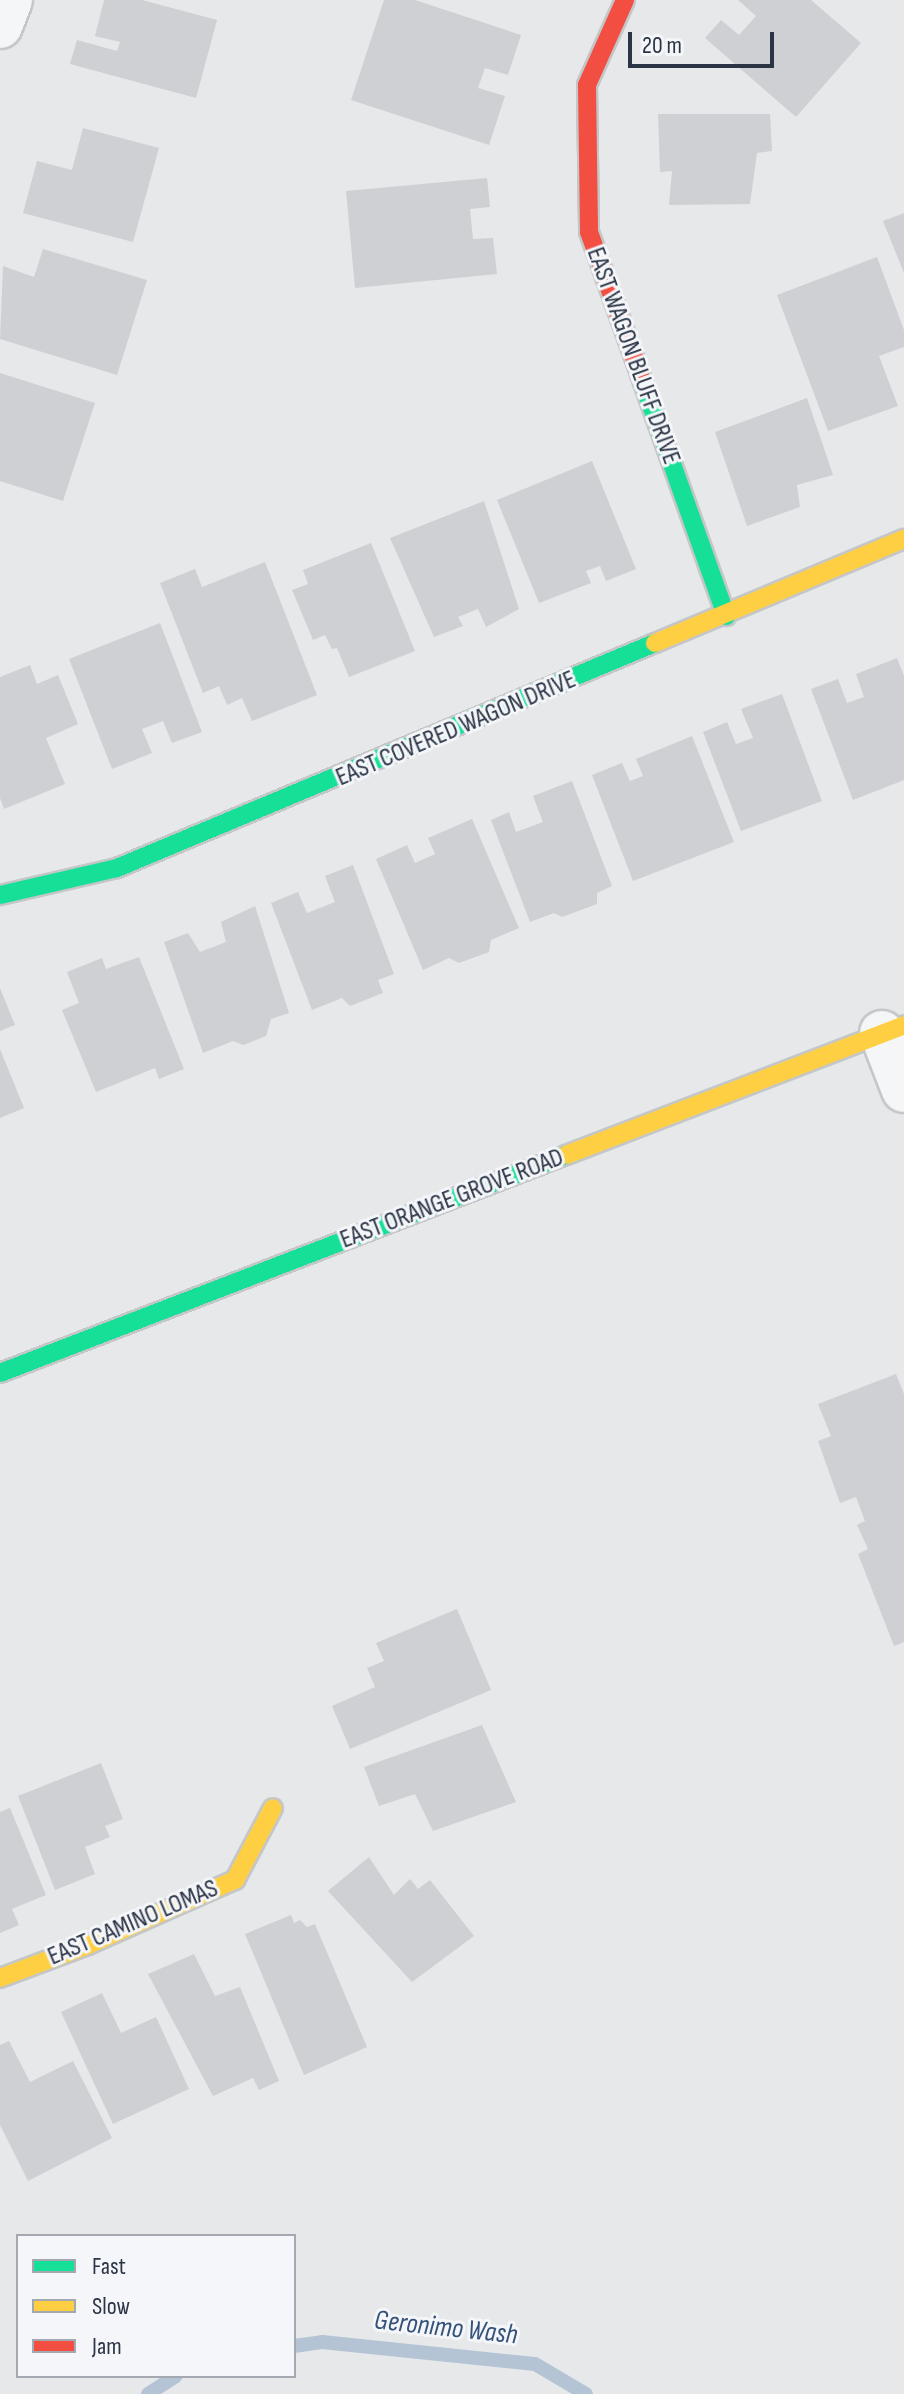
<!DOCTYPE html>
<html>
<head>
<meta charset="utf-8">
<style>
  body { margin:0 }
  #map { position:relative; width:904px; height:2394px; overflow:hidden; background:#e6e8ea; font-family:"Sofia Sans Condensed",sans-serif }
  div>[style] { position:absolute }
  .stream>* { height:14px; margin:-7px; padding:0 7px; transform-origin:7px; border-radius:7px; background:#b4c4d5 }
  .building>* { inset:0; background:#ced0d3 }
  .roads { filter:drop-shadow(2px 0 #c4c6c8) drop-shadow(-2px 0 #c4c6c8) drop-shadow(0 2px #c4c6c8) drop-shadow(0 -2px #c4c6c8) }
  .street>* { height:44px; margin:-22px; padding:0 22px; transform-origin:22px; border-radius:22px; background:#f5f6f7 }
  .fast>* { height:18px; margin:-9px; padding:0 9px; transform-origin:9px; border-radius:9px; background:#16e098 }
  .slow>* { height:18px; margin:-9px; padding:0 9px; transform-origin:9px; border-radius:9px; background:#ffcf43 }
  .jam>* { height:18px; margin:-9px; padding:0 9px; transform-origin:9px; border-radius:9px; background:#f24e42 }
  span { translate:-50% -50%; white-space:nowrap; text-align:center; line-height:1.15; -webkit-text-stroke:6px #f4f6f9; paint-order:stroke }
  .street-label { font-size:26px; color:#2b3445 }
  .water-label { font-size:28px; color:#34527a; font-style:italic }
  .legend { position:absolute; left:16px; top:2234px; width:280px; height:144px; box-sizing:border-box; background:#f4f6f9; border:2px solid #a4a8b1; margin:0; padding:10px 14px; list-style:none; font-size:24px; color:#2b3445 }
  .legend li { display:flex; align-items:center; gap:16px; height:40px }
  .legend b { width:40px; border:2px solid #a4a8b1 }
  .scale { position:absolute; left:628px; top:32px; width:146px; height:36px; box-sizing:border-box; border:4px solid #2b3445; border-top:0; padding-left:10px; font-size:24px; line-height:28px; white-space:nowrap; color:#2b3445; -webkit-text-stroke:6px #f4f6f9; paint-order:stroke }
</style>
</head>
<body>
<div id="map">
  <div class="stream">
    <div style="left:294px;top:2346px;width:28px;rotate:-8deg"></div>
    <div style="left:322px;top:2342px;width:214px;rotate:5.9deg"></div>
    <div style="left:535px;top:2364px;width:59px;rotate:30.5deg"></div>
    <div style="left:148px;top:2394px;width:33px;rotate:-33deg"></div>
  </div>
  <div class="building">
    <div style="clip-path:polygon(104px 0,142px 0,217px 20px,196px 98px,70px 64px,77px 40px,117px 51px,120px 42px,95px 36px)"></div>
    <div style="clip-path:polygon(384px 0,415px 0,521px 35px,508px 75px,485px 68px,478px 88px,505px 96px,489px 145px,351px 100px)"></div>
    <div style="clip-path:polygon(738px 0,811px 0,861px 43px,796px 117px,705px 38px,721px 20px,739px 35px,756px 16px)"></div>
    <div style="clip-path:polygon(658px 114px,770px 114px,772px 151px,757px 153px,750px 204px,669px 205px,672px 171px,660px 172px)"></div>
    <div style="clip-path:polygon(83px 128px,159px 148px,133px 242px,23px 213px,37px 161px,72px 170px)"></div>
    <div style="clip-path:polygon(487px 178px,490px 207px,470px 209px,473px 239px,493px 238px,497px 274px,355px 288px,346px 191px)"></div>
    <div style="clip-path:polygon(904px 213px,904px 273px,883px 221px)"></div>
    <div style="clip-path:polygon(43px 249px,147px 280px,117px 375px,0 339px,3px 266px,34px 277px)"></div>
    <div style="clip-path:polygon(877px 257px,904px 330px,904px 347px,879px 356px,898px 406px,828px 431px,777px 295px)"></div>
    <div style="clip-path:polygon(0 373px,95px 403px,63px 501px,0 481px)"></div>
    <div style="clip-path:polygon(807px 398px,833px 475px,797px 485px,800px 507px,747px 526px,715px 432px)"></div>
    <div style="clip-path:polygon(592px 461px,636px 569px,606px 581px,600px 566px,586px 571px,591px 583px,539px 603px,497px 500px)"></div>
    <div style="clip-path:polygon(484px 501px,519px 609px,486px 627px,478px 609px,458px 617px,463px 626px,434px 637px,390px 538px)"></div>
    <div style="clip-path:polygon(371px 543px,415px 651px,349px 677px,337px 648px,332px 649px,325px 635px,313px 640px,292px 590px,308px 584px,303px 570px)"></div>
    <div style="clip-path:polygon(265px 562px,317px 695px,252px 721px,242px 698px,227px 705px,219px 686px,203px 693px,160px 583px,195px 569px,202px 587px)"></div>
    <div style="clip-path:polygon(160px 623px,202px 732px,172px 743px,163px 721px,142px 729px,152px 753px,112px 769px,69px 659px)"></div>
    <div style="clip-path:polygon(897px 658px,904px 676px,904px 780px,853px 800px,811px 689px,838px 679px,847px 703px,864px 697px,856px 674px)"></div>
    <div style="clip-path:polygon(30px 665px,37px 684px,58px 675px,78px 724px,46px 738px,65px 784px,4px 809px,0 798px,0 677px)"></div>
    <div style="clip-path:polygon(782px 694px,822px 801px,741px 831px,703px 732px,727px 722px,736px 744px,753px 738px,741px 709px)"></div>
    <div style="clip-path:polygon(692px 736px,734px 842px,633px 881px,592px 775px,622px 763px,630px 781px,643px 776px,636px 759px)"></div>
    <div style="clip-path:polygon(572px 781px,612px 886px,597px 893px,597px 904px,562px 917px,554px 913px,530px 922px,491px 820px,509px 812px,516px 832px,543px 822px,533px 796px)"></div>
    <div style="clip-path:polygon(472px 819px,519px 928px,491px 940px,489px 952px,459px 963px,449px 958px,423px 970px,376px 859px,407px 845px,415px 863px,435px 854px,428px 838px)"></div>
    <div style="clip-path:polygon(353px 865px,394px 974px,378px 980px,383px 993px,350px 1006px,342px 998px,312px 1010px,271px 903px,298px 892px,307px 913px,335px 902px,325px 876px)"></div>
    <div style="clip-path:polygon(255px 906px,289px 1013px,271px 1019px,266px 1036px,243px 1045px,233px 1041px,203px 1053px,164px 942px,188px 933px,200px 952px,226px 942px,221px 922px)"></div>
    <div style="clip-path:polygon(139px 957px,184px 1069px,159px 1079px,155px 1068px,96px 1092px,62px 1010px,79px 1003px,67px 972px,102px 958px,106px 969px)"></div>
    <div style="clip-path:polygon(0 988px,15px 1025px,0 1031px)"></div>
    <div style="clip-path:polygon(0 1049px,24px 1108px,0 1118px)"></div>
    <div style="clip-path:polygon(896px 1374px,904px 1394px,904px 1642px,894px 1646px,858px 1554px,868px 1549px,857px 1525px,865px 1521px,856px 1497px,840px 1503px,818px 1441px,831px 1436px,818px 1404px)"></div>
    <div style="clip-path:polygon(457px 1609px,491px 1690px,350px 1749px,332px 1706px,375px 1687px,367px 1668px,384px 1661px,376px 1643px)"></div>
    <div style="clip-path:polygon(482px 1725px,516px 1802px,433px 1831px,415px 1794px,379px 1806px,364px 1767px)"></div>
    <div style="clip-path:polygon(101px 1763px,123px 1819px,105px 1826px,110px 1837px,85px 1847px,95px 1874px,55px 1890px,18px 1796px)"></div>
    <div style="clip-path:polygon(10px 1808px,46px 1895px,12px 1909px,19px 1925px,0 1933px,0 1812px)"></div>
    <div style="clip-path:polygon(369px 1857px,394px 1895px,410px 1879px,418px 1889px,430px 1880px,474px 1936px,412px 1982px,328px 1891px)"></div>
    <div style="clip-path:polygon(291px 1915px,294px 1923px,300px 1920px,307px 1927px,315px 1924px,367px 2047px,304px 2075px,245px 1934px)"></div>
    <div style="clip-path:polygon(194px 1954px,215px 1996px,240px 1987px,279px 2081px,259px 2090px,253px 2078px,213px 2096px,148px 1974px)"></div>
    <div style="clip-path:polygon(102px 1993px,121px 2033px,156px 2017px,189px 2089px,113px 2124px,61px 2012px)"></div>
    <div style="clip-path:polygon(9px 2041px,30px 2082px,73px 2061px,112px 2138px,28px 2181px,0 2125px,0 2045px)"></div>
  </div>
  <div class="roads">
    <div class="street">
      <div style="left:0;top:26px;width:28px;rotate:-69deg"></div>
      <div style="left:882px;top:1033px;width:61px;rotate:68.9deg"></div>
    </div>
    <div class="fast">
      <div style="left:640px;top:374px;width:257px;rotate:70.4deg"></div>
      <div style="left:0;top:895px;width:120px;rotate:-13deg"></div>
      <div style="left:117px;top:868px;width:583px;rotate:-22.7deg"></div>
      <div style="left:0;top:1373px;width:607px;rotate:-21.06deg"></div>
    </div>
    <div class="slow">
      <div style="left:655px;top:643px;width:270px;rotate:-22.7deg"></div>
      <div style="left:566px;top:1155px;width:362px;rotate:-21deg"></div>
      <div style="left:0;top:1978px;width:94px;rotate:-20.6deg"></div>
      <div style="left:88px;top:1945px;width:161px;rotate:-23.9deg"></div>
      <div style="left:235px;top:1880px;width:81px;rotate:-62.2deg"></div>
    </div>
    <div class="jam">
      <div style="left:625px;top:0;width:93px;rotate:114.1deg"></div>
      <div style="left:587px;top:85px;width:147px;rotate:89.2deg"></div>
      <div style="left:589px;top:232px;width:151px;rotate:70.2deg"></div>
    </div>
  </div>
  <div class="street-label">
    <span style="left:633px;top:356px;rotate:70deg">EAST WAGON BLUFF DRIVE</span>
    <span style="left:456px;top:729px;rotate:-23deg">EAST COVERED WAGON DRIVE</span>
    <span style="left:452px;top:1199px;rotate:-21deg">EAST ORANGE GROVE ROAD</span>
    <span style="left:133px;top:1923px;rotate:-23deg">EAST CAMINO LOMAS</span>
  </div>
  <div class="water-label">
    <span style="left:446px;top:2328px;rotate:6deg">Geronimo Wash</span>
  </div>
  <ul class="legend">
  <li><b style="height:10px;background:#16e098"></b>Fast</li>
  <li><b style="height:10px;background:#ffcf43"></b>Slow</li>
  <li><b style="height:10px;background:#f24e42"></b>Jam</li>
  </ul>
  <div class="scale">20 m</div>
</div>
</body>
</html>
